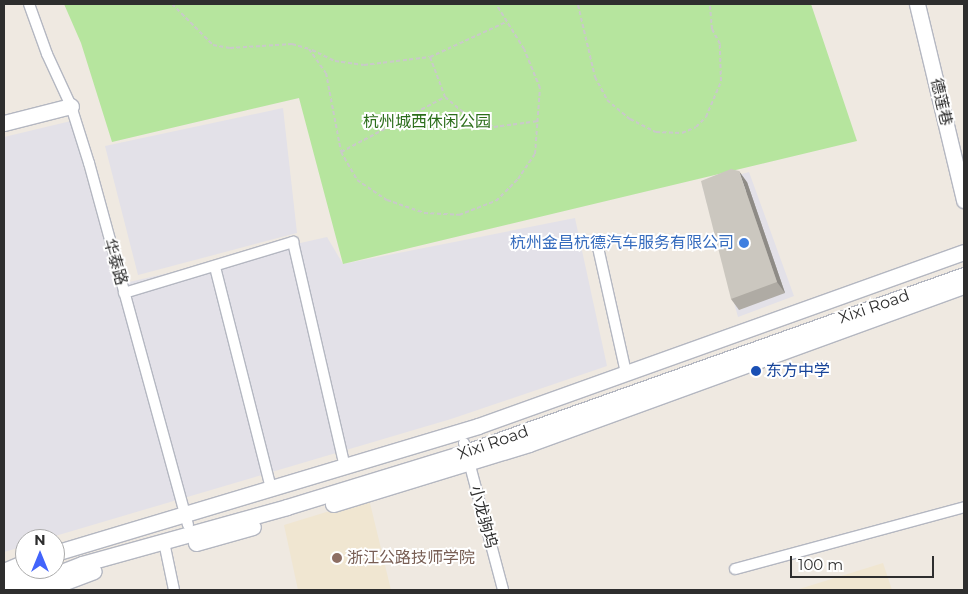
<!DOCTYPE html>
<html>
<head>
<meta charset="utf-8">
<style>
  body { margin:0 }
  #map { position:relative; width:968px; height:594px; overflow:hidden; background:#efe9e1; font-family:Montserrat,"Noto Sans SC",sans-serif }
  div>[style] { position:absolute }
  .industrial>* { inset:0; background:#e3e1e8 }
  .education>* { inset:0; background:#f0e6d1 }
  .green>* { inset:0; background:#b6e59e }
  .path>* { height:2px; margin-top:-1px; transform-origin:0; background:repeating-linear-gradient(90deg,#c9c9c9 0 4px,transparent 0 6.5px) }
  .roads { filter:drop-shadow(1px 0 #b4b7c1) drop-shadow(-1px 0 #b4b7c1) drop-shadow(0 1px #b4b7c1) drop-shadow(0 -1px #b4b7c1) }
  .street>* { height:10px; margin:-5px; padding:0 5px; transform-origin:5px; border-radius:5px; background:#fff }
  .secondary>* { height:15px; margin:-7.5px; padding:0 7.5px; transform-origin:7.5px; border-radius:7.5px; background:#fff }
  .wall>* { inset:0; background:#afaba4 }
  .shaded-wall>* { inset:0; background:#8e8b86 }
  .building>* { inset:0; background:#cbc7bf }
  .dots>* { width:14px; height:14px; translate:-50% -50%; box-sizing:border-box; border:2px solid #fff; border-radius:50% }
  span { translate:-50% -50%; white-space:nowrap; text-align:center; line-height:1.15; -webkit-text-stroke:4px #fff; paint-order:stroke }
  .street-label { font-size:16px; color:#2e2e2e }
  .park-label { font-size:16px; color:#2c6e1b }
  .shop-label { font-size:16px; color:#366cbe }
  .right { translate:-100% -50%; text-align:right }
  .transit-label { font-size:16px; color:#164399 }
  .left { translate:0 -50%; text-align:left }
  .education-label { font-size:16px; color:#785e54 }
  .frame { position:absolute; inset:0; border:5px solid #2e2e2e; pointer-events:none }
  .north { position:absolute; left:15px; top:529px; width:50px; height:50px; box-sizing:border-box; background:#fff; border:1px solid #ababab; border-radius:50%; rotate:0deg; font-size:14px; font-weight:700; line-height:20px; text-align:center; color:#2e2e2e }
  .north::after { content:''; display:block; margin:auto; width:18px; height:22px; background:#4264fb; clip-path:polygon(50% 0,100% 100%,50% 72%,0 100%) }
  .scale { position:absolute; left:790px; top:556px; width:144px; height:22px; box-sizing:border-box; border:2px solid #2e2e2e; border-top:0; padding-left:6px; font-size:15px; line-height:18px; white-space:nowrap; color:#2e2e2e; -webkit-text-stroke:4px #fff; paint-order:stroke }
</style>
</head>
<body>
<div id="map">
  <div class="industrial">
    <div style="clip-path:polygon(283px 108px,297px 233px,138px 275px,105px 146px)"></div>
    <div style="clip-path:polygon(71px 121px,116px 285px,327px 237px,343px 264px,575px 218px,607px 366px,451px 419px,45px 539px,25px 539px,25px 546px,4px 552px,4px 137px)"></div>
    <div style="clip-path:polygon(749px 172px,794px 296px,738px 317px,702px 185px)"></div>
  </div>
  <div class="education">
    <div style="clip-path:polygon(369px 499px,391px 590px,298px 590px,284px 525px)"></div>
    <div style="clip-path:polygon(883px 563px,892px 590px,796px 590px)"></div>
  </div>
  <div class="green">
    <div style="clip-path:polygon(64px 4px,811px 4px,857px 141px,343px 264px,299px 98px,112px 142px,81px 43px)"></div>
  </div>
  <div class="path">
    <div style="left:172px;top:4px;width:58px;rotate:45deg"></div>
    <div style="left:213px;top:45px;width:17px;rotate:10deg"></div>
    <div style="left:230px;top:48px;width:62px;rotate:-3.7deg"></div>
    <div style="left:292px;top:44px;width:18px;rotate:16deg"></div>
    <div style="left:309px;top:49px;width:29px;rotate:55deg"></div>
    <div style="left:326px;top:73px;width:80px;rotate:79.2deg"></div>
    <div style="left:341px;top:152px;width:32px;rotate:60deg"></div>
    <div style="left:357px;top:180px;width:36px;rotate:34deg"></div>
    <div style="left:387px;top:200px;width:39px;rotate:19deg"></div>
    <div style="left:424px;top:213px;width:35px;rotate:3deg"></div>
    <div style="left:459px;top:215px;width:40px;rotate:-21deg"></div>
    <div style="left:496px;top:201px;width:31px;rotate:-45deg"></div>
    <div style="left:518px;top:179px;width:30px;rotate:-56deg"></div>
    <div style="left:535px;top:154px;width:66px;rotate:-85.7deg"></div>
    <div style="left:540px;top:88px;width:42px;rotate:-112.3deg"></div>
    <div style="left:524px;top:49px;width:53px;rotate:-121.9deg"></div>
    <div style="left:578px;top:5px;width:74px;rotate:76.7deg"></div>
    <div style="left:595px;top:77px;width:26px;rotate:62deg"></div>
    <div style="left:607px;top:100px;width:30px;rotate:40deg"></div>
    <div style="left:630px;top:119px;width:29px;rotate:27deg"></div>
    <div style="left:656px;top:132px;width:26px;rotate:2deg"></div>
    <div style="left:682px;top:133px;width:15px;rotate:-23deg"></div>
    <div style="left:696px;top:127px;width:14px;rotate:-45deg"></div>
    <div style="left:706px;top:117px;width:39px;rotate:-67deg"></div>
    <div style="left:721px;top:81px;width:37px;rotate:-92deg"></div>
    <div style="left:720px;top:44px;width:17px;rotate:-118deg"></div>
    <div style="left:712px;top:29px;width:25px;rotate:-95deg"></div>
    <div style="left:312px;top:50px;width:25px;rotate:26deg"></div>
    <div style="left:335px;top:61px;width:29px;rotate:8deg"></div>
    <div style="left:364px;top:65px;width:66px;rotate:-6.9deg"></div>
    <div style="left:430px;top:57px;width:84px;rotate:-24.7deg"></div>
    <div style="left:430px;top:57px;width:43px;rotate:69.4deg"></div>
    <div style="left:445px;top:97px;width:26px;rotate:40deg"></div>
    <div style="left:465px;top:114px;width:32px;rotate:24deg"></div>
    <div style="left:494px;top:127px;width:45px;rotate:-7.6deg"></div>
    <div style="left:341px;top:152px;width:118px;rotate:-27.9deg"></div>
  </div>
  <div class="roads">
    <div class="street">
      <div style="left:29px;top:4px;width:53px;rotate:70.2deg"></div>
      <div style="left:47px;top:54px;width:57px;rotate:65.2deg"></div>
      <div style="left:71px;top:106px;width:60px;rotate:72.5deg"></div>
      <div style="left:89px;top:163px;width:375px;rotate:74.7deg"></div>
      <div style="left:597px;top:243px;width:133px;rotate:77.4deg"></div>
      <div style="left:215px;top:267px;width:229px;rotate:75.8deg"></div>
      <div style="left:124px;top:293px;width:177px;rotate:-16.8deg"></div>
      <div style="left:293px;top:242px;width:231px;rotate:77deg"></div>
      <div style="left:464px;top:443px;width:152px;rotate:75.1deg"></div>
      <div style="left:164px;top:542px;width:49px;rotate:78.2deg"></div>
      <div style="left:735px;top:569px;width:237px;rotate:-15.1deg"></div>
    </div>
    <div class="secondary">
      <div style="left:917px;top:4px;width:202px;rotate:76.5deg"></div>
      <div style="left:4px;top:123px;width:69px;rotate:-14.2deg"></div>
      <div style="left:333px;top:504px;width:205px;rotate:-17deg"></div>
      <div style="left:529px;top:444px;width:463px;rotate:-20deg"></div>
      <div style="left:196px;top:543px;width:59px;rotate:-15.7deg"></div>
      <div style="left:55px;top:553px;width:442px;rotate:-16.7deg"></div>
      <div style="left:478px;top:426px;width:516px;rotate:-19.7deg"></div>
      <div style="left:4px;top:571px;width:23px;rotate:-23deg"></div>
      <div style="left:4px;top:584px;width:38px;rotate:-23deg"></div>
      <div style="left:15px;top:590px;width:72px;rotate:-21.2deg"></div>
      <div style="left:82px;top:564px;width:213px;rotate:-15.5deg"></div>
      <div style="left:287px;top:507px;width:187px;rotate:-17.1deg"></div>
      <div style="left:466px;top:452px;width:529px;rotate:-19.57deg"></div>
      <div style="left:44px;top:590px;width:53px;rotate:-20.8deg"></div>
    </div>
  </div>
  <div class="wall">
    <div style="clip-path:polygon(747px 182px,785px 293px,739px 310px,731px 299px)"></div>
  </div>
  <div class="shaded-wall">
    <div style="clip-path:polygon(739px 171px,747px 182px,785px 293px,777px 282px)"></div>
  </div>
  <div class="building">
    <div style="clip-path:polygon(731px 169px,739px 171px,777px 282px,731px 299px,701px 181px)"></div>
  </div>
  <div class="dots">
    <div style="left:744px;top:243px;background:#3f7fe0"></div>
    <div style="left:756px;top:371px;background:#1a4fb4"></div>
    <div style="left:337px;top:558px;background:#8d6e63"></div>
  </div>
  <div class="street-label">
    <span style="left:941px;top:102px;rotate:77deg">德莲巷</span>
    <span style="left:115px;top:262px;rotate:74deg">华泰路</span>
    <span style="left:874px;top:307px;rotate:-19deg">Xixi Road</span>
    <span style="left:493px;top:443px;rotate:-19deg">Xixi Road</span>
    <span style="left:483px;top:517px;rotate:75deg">小龙驹坞</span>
  </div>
  <div class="park-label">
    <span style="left:427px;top:122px">杭州城西休闲公园</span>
  </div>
  <div class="shop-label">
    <span class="right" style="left:734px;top:243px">杭州金昌杭德汽车服务有限公司</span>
  </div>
  <div class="transit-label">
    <span class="left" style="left:766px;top:371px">东方中学</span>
  </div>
  <div class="education-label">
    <span class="left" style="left:347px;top:558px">浙江公路技师学院</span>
  </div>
  <div class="frame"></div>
  <div class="north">N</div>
  <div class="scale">100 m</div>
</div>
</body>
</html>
